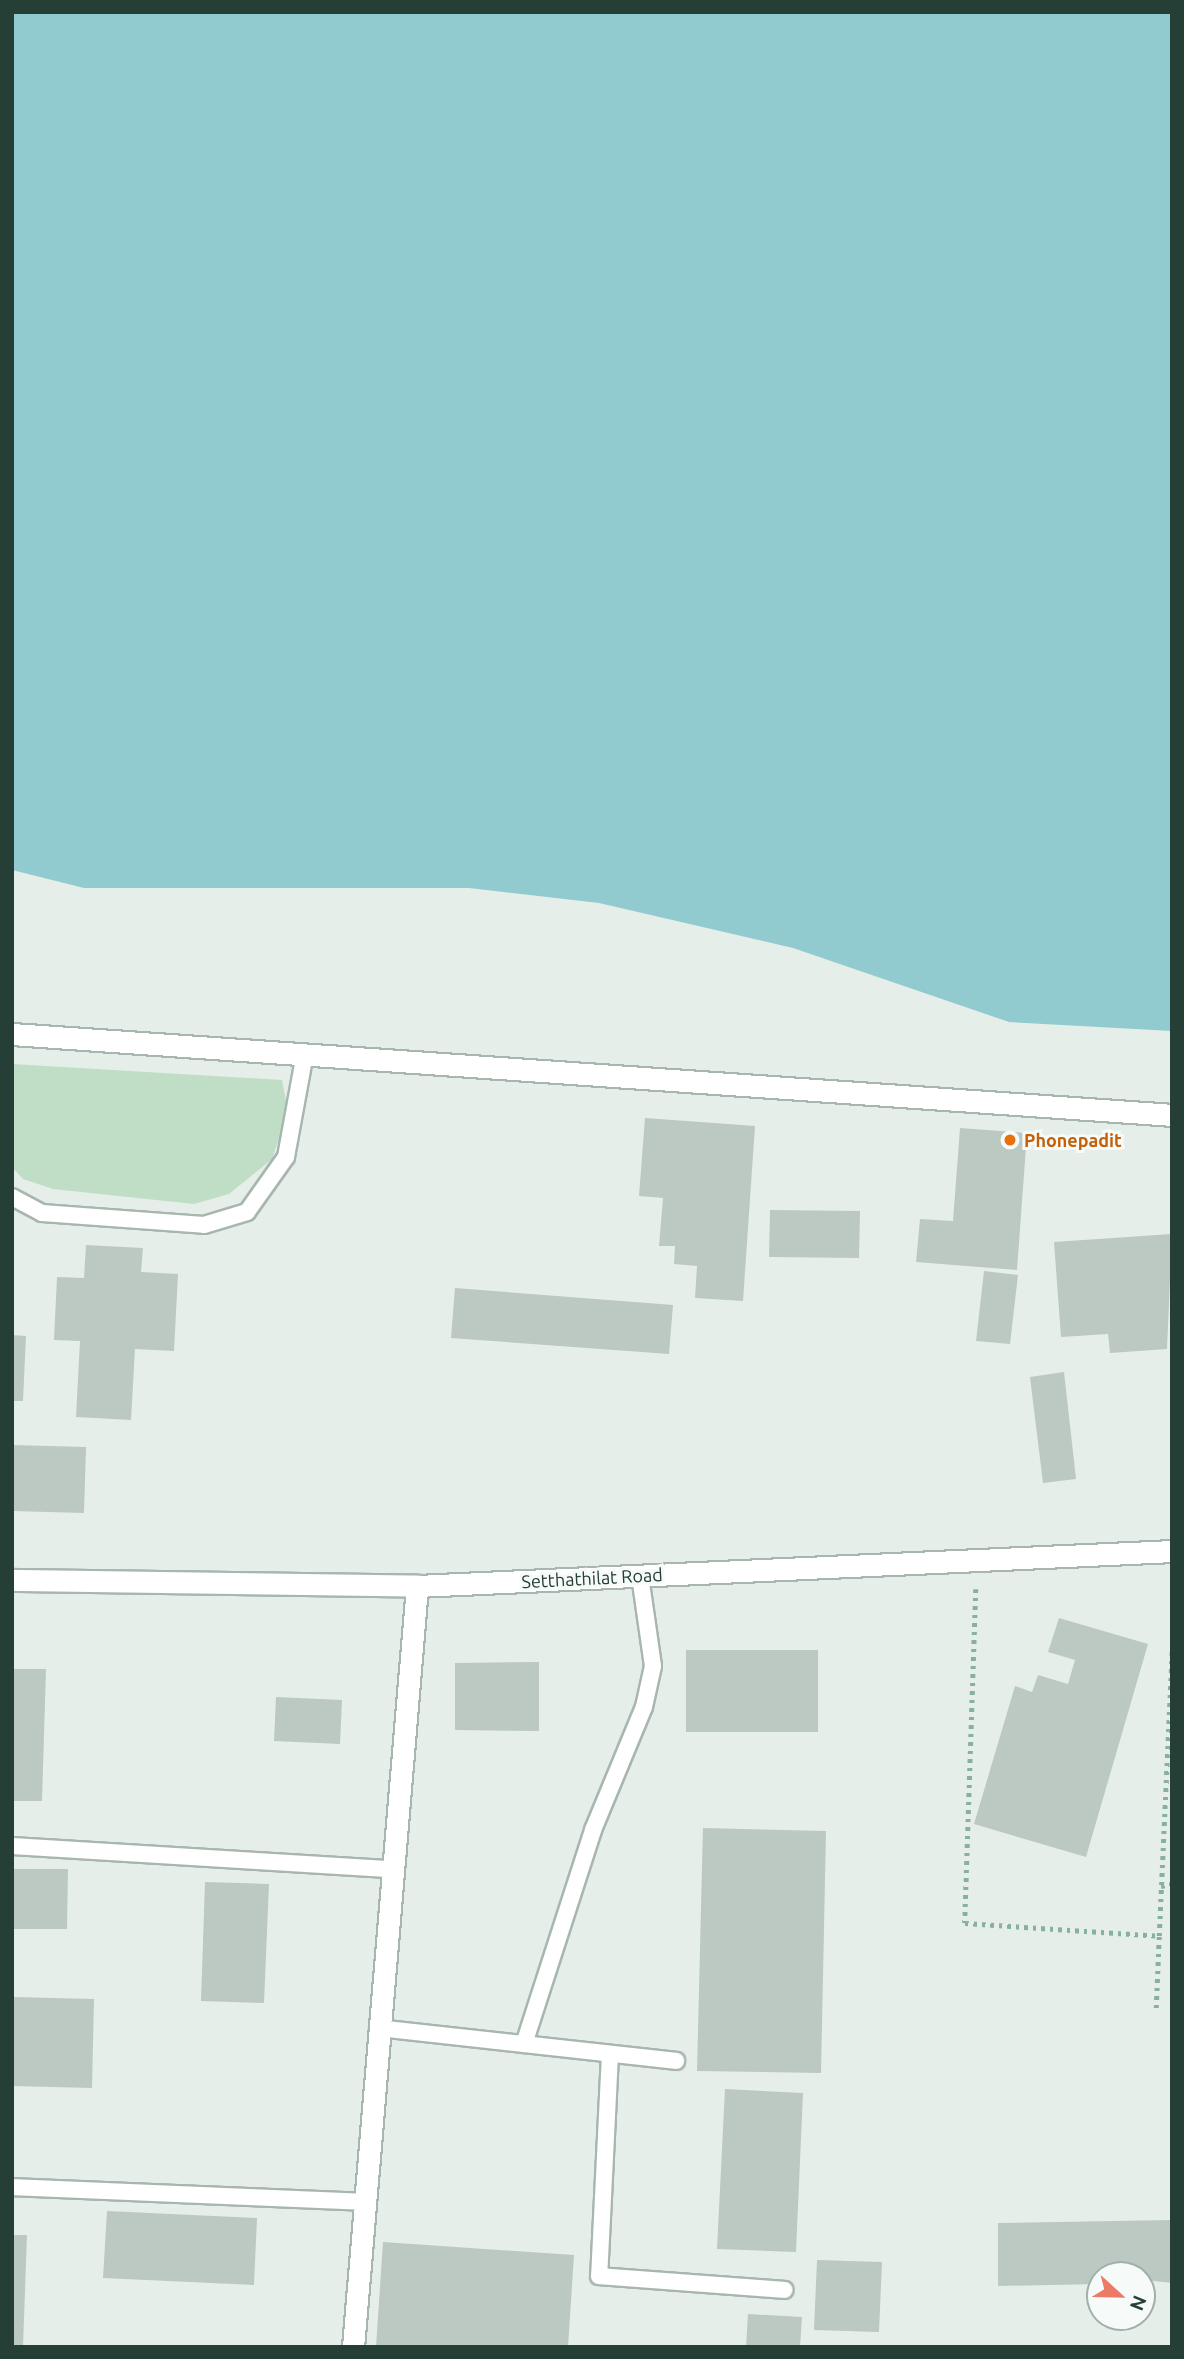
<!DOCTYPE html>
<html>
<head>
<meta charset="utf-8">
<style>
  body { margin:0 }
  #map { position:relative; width:1184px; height:2359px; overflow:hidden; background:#e6eee9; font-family:Ubuntu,sans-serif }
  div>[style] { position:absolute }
  .green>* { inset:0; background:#c0ddc5 }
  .water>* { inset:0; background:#91cbcf }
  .building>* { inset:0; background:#bbc9c2 }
  .path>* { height:4.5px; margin-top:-2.25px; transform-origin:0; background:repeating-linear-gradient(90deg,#88b0a0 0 3.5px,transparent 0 8.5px) }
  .roads { filter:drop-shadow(2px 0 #a8b6b0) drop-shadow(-2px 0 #a8b6b0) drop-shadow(0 2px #a8b6b0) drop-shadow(0 -2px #a8b6b0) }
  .lane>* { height:16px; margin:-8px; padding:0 8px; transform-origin:8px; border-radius:8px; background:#fff }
  .street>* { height:21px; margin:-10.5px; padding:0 10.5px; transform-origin:10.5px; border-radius:10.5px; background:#fff }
  .secondary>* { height:21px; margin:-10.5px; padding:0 10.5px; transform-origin:10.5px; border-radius:10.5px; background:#fff }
  .dots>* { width:19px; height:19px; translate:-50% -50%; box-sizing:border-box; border:4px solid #f6faf8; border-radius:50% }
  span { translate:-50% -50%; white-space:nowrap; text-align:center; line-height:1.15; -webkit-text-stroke:6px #f6faf8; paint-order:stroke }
  .food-label { font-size:18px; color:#c56008; font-weight:700 }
  .left { translate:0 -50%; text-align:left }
  .street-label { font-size:18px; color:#253f36 }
  .frame { position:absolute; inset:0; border:14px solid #253f36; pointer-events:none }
  .north { position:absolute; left:1086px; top:2261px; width:70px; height:70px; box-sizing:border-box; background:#f6faf8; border:2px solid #a2afaa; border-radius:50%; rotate:112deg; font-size:19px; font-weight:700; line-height:28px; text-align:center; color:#253f36 }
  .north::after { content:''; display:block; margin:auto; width:24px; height:32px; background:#eb7b67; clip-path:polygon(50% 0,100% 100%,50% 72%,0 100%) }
</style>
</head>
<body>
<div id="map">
  <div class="green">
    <div style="clip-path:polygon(12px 1064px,282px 1080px,288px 1112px,272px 1159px,229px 1194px,194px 1204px,53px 1189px,23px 1179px,12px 1167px)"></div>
  </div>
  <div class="water">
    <div style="clip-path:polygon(12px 12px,1172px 12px,1172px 1031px,1009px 1022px,793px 948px,599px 903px,469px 888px,84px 888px,12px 870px)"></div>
  </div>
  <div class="building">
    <div style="clip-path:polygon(645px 1118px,755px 1126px,743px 1301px,695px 1298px,697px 1266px,674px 1264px,675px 1246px,659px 1246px,663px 1198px,639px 1196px)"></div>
    <div style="clip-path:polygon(960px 1128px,1027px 1133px,1017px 1270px,916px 1262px,920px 1219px,953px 1221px)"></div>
    <div style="clip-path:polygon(770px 1210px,860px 1211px,859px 1258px,769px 1257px)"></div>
    <div style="clip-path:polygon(1172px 1234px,1167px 1349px,1110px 1353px,1108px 1334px,1061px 1337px,1054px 1242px)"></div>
    <div style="clip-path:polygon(86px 1245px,143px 1248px,141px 1272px,178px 1274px,174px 1351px,135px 1349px,131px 1420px,76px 1417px,80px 1341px,54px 1340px,57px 1277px,84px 1278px)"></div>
    <div style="clip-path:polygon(984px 1271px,1018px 1275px,1010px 1344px,976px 1341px)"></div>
    <div style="clip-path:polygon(455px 1288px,673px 1305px,669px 1354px,451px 1338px)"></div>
    <div style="clip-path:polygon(12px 1335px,26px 1336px,23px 1401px,12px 1401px)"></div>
    <div style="clip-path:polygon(1064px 1372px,1076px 1479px,1043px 1483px,1030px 1377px)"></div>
    <div style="clip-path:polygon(12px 1445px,86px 1447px,84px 1513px,12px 1511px)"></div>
    <div style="clip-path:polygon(1059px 1618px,1148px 1644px,1086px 1857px,974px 1824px,1015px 1686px,1032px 1692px,1038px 1675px,1068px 1684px,1075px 1660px,1048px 1652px)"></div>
    <div style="clip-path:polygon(686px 1650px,818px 1650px,818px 1732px,686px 1732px)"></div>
    <div style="clip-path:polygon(539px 1662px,539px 1731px,455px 1730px,455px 1663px)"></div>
    <div style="clip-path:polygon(12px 1669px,46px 1669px,42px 1801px,12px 1801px)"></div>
    <div style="clip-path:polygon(276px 1697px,342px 1700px,340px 1744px,274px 1741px)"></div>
    <div style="clip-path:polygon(703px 1828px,826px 1831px,821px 2073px,697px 2071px)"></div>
    <div style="clip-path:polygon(12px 1869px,68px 1869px,67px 1929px,12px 1929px)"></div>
    <div style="clip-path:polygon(205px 1882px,269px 1884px,264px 2003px,201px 2001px)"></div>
    <div style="clip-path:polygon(12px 1997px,94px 1999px,92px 2088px,12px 2086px)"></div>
    <div style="clip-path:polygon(725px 2089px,803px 2093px,796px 2252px,717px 2249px)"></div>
    <div style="clip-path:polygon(107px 2211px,257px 2218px,254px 2285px,103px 2278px)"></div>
    <div style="clip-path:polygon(1172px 2220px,1172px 2283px,1100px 2275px,1100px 2284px,998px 2286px,998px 2223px)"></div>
    <div style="clip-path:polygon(12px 2235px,27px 2235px,23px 2347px,12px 2347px)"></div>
    <div style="clip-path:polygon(383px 2242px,574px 2255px,568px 2347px,376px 2347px)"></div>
    <div style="clip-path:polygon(817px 2260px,882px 2262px,879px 2332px,814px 2330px)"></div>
    <div style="clip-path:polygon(748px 2314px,802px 2317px,800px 2347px,746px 2347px)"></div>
  </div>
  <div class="path">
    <div style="left:976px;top:1589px;width:334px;rotate:91.9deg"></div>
    <div style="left:965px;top:1923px;width:194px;rotate:3.8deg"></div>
    <div style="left:1159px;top:1936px;width:287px;rotate:-87.4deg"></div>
    <div style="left:1161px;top:1886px;width:11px;rotate:-10deg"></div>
    <div style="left:1156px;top:2008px;width:72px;rotate:-87.6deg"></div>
  </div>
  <div class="roads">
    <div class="lane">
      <div style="left:12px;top:1197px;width:34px;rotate:28deg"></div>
      <div style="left:42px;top:1213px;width:162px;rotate:4.2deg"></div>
      <div style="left:204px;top:1225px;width:45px;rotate:-16.8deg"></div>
      <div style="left:247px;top:1212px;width:67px;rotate:-54.7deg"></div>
      <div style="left:286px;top:1157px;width:106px;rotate:-79.6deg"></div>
      <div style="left:12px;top:1846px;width:380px;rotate:3.5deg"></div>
      <div style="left:378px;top:2028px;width:300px;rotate:6.3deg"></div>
      <div style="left:524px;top:2044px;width:225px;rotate:-72.1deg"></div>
      <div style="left:593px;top:1830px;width:133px;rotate:-67.5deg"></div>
      <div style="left:644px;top:1707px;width:42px;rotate:-77.6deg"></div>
      <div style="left:653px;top:1666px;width:91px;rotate:-98.2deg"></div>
      <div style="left:610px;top:2054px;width:222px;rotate:92.8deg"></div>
      <div style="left:599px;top:2276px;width:186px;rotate:4.3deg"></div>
      <div style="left:12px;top:2187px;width:354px;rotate:2.4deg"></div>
    </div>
    <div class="street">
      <div style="left:12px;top:1034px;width:1163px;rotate:3.99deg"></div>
      <div style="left:353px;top:2347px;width:764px;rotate:-85.19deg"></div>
    </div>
    <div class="secondary">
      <div style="left:12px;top:1580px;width:405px;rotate:0.8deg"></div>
      <div style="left:417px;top:1586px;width:756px;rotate:-2.65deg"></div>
    </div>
  </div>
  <div class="dots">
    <div style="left:1010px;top:1140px;background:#e8710a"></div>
  </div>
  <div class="food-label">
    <span class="left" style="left:1024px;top:1140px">Phonepadit</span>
  </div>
  <div class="street-label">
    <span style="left:592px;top:1578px;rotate:-3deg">Setthathilat Road</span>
  </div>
  <div class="frame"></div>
  <div class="north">N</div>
</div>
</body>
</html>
